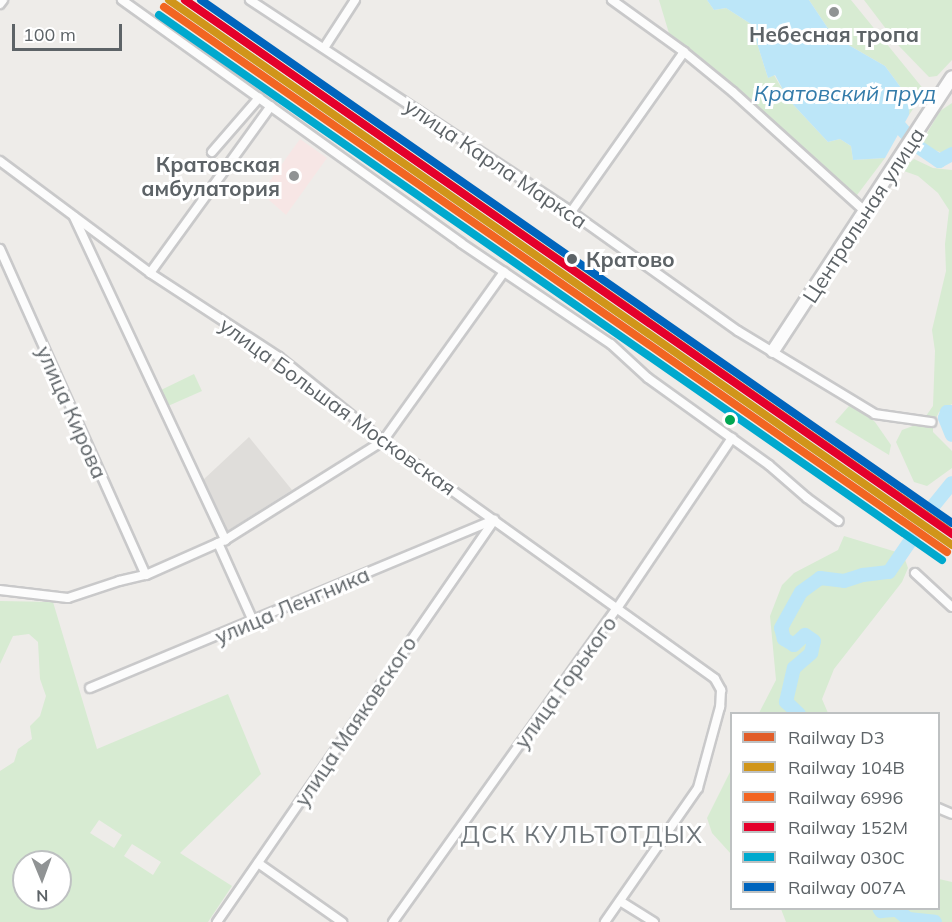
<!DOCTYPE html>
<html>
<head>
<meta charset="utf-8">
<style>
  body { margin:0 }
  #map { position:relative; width:952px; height:922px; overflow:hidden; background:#eeece9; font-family:Mulish,sans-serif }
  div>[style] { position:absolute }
  .industrial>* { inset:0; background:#dfddda }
  .medical>* { inset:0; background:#f7e6e5 }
  .green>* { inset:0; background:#d7ebd2 }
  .water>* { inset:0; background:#bce6f8 }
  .river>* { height:14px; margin:-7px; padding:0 7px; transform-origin:7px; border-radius:7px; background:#bce6f8 }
  .roads { filter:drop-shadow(2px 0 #c9c9ca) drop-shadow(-2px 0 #c9c9ca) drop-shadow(0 2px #c9c9ca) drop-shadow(0 -2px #c9c9ca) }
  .street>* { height:8px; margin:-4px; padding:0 4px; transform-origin:4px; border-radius:4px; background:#fcfcfc }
  .secondary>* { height:12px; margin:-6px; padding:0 6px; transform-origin:6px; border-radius:6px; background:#fcfcfc }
  .rail-1>* { height:8px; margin:-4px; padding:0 4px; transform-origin:4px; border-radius:4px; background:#e15d29 }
  .rail-2>* { height:8px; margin:-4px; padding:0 4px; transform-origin:4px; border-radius:4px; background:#d0951a }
  .rail-3>* { height:8px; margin:-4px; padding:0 4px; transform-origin:4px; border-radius:4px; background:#f26522 }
  .rail-4>* { height:8px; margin:-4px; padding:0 4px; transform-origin:4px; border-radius:4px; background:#e4002b }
  .rail-5>* { height:8px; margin:-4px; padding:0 4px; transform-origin:4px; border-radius:4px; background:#00a9ce }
  .rail-6>* { height:8px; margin:-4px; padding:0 4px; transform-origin:4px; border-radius:4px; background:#0065bd }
  .dots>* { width:16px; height:16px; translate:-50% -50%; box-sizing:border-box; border:3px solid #fff; border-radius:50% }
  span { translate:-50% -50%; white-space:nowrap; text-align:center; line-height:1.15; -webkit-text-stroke:6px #fff; paint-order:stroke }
  .poi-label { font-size:21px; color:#5d6367; font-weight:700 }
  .right { translate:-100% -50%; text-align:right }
  .street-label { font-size:21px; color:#5d6367 }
  .stop-label { font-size:21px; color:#5d6367; font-weight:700 }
  .left { translate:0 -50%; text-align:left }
  .water-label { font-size:22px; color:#347caa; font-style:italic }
  .quarter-label { font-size:24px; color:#6e757a; letter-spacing:1.5px }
  .legend { position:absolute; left:730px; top:712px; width:210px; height:198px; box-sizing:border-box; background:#fff; border:2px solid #bec1c2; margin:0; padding:8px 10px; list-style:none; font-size:18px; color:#5d6367 }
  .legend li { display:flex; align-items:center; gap:12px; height:30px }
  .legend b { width:30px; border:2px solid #bec1c2 }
  .north { position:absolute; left:12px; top:850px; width:60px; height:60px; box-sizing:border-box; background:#fff; border:2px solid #bec1c2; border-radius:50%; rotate:179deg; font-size:16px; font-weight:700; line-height:24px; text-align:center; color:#5d6367 }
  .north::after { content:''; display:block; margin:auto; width:21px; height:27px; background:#909394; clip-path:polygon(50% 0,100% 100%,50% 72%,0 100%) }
  .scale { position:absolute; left:12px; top:24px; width:110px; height:27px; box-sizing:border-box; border:3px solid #5d6367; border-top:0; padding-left:8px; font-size:18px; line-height:21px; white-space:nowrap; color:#5d6367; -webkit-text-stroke:4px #fff; paint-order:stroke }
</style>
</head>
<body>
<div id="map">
  <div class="industrial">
    <div style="clip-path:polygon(249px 437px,292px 490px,227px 531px,203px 480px)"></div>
  </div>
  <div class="medical">
    <div style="clip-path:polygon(300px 139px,327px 158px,286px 215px,261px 193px)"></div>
  </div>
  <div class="green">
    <div style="clip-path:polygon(659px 0,707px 0,714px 10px,726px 8px,751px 24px,768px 78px,774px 75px,788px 99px,828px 142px,840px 139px,851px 146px,853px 160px,885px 158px,851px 203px,722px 87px,674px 50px)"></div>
    <div style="clip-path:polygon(809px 0,851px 0,925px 91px,909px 115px,910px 100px,885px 66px,833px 36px)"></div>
    <div style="clip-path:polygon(864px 0,952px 0,952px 60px,937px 76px,929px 77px,899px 46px)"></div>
    <div style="clip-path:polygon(952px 103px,952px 148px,943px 153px,920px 145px,940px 111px)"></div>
    <div style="clip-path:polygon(914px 159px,933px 168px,952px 170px,952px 404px,939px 412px,933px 424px,933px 432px,952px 451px,952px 468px,927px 486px,914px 482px,896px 442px,902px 430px,921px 423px,933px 406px,935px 351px,932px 330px,946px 271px,945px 244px,949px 210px,938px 193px,918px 176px,901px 170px)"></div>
    <div style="clip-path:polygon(194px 374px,202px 391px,168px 406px,161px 390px)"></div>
    <div style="clip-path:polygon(849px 406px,865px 413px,875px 422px,891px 445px,889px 455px,835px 422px)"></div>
    <div style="clip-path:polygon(844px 536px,903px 554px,908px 568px,902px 582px,834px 669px,822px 699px,828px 713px,759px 713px,776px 680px,770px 616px,782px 585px,794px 573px,838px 550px)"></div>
    <div style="clip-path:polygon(evenodd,0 601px,53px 602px,97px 749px,228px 694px,261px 774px,180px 853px,232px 886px,208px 922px,0 922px,0 771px,14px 762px,18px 749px,32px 739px,30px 726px,40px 716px,46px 696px,40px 679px,38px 642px,29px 634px,13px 636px,0 664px,0 601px,99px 820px,122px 835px,114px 848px,90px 833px,99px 820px,0 601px,132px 844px,161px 862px,153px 875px,124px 856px,132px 844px,0 601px,24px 862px,60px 862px,60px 898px,24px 898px,24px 862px)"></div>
    <div style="clip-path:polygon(731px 770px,731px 854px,712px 833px,707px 818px)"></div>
    <div style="clip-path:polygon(939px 879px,952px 882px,952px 922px,786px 922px,781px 909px,938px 908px)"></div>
  </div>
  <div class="water">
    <div style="clip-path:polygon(707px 0,809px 0,833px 36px,885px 66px,910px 100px,909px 115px,885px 158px,853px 160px,851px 146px,840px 139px,828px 142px,788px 99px,775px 75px,768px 78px,751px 24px,726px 8px,714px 10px)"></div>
  </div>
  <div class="river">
    <div style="left:886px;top:117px;width:17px;rotate:36deg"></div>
    <div style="left:900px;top:127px;width:25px;rotate:48deg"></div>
    <div style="left:917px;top:146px;width:27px;rotate:34deg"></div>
    <div style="left:939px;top:161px;width:15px;rotate:-28deg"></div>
    <div style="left:952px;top:412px;width:5px;rotate:180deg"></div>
    <div style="left:947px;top:412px;width:6px;rotate:108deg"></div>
    <div style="left:945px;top:418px;width:18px;rotate:68deg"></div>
    <div style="left:934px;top:505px;width:28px;rotate:-51deg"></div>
    <div style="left:799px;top:714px;width:18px;rotate:-137deg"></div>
    <div style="left:786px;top:702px;width:35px;rotate:-77deg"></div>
    <div style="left:794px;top:668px;width:23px;rotate:-41deg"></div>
    <div style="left:811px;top:653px;width:12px;rotate:-76deg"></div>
    <div style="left:814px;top:641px;width:11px;rotate:-146deg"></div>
    <div style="left:805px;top:635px;width:15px;rotate:138deg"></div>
    <div style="left:794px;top:645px;width:12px;rotate:-149deg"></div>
    <div style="left:784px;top:639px;width:11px;rotate:-105deg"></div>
    <div style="left:781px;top:628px;width:41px;rotate:-60.9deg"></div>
    <div style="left:801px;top:592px;width:24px;rotate:-36deg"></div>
    <div style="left:820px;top:578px;width:24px;rotate:7deg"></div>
    <div style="left:844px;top:581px;width:20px;rotate:-18deg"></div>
    <div style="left:863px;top:575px;width:26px;rotate:-7deg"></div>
    <div style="left:889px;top:572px;width:46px;rotate:-55.6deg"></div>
    <div style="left:879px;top:908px;width:4px;rotate:56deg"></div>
    <div style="left:881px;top:911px;width:16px;rotate:-4deg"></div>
    <div style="left:897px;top:910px;width:14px;rotate:39deg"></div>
    <div style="left:908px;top:919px;width:27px;rotate:6deg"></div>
  </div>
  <div class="roads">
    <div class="street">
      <div style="left:122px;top:0;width:417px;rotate:35.6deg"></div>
      <div style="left:461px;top:243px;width:181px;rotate:34deg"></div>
      <div style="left:611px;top:344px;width:50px;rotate:42.6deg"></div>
      <div style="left:648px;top:378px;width:149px;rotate:35.7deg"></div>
      <div style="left:769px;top:465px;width:50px;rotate:41deg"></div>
      <div style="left:807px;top:498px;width:39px;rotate:36deg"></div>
      <div style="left:250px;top:0;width:385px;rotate:33.4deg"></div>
      <div style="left:571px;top:212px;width:205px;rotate:35.5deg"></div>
      <div style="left:738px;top:331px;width:160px;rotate:31.2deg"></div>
      <div style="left:875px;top:414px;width:57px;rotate:8.1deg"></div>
      <div style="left:612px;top:0;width:89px;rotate:35.8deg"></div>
      <div style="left:684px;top:52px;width:63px;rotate:39.2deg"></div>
      <div style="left:733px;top:92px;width:179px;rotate:42.1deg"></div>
      <div style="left:0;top:4px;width:5px;rotate:-53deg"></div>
      <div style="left:324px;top:48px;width:57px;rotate:-57.1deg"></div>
      <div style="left:212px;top:152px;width:72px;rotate:-49deg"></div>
      <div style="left:0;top:161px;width:187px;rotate:36.7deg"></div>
      <div style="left:150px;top:273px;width:154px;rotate:33.1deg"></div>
      <div style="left:279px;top:357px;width:134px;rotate:38.9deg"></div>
      <div style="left:383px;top:441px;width:408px;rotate:35.6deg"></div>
      <div style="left:715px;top:679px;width:13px;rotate:61deg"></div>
      <div style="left:721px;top:690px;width:17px;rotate:93deg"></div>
      <div style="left:720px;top:707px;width:84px;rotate:105.2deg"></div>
      <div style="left:698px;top:788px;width:163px;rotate:124.8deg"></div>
      <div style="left:571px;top:212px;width:196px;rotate:-54.8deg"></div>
      <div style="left:74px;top:217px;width:357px;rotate:64.9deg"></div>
      <div style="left:0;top:249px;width:357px;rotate:65.9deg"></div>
      <div style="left:150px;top:273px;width:206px;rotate:-54.1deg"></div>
      <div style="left:218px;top:543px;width:85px;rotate:65.8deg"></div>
      <div style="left:915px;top:573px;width:50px;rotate:42.6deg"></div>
      <div style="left:0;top:590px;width:68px;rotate:6.7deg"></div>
      <div style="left:68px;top:598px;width:54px;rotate:-18.4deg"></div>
      <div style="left:119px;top:581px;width:28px;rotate:-13deg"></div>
      <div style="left:146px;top:575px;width:86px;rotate:-23.9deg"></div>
      <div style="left:225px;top:540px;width:186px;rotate:-32.1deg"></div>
      <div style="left:383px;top:441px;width:208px;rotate:-54.4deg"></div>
      <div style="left:90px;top:688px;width:438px;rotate:-22.6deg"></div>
      <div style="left:938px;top:808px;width:15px;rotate:23deg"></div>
      <div style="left:258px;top:863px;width:103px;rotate:35.1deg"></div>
      <div style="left:620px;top:901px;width:40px;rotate:32deg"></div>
      <div style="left:217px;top:922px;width:488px;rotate:-55.4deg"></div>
      <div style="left:393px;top:922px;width:387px;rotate:-54.5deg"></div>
      <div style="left:618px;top:607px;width:204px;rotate:-56deg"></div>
    </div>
    <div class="secondary">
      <div style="left:773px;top:351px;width:327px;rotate:-56.8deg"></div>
    </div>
  </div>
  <div class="rail-1">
    <div style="left:185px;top:0;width:934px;rotate:34.8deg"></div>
  </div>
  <div class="rail-2">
    <div style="left:169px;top:0;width:954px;rotate:34.84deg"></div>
  </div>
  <div class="rail-3">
    <div style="left:164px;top:7px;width:954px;rotate:34.84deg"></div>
  </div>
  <div class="rail-4">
    <div style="left:185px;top:0;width:935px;rotate:34.85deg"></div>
  </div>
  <div class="rail-5">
    <div style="left:159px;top:15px;width:954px;rotate:34.84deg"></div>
  </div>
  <div class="rail-6">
    <div style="left:201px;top:0;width:915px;rotate:34.85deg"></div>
  </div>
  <div class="dots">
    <div style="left:834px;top:12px;background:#909394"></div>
    <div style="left:294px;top:176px;background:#909394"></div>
    <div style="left:572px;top:259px;background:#5d6367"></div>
    <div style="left:730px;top:420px;background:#00a651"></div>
  </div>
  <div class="poi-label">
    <span style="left:834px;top:34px">Небесная тропа</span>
    <span class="right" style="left:280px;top:176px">Кратовская<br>амбулатория</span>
  </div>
  <div class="street-label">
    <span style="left:496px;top:163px;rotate:34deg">улица Карла Маркса</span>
    <span style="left:863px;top:215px;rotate:-57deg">Центральная улица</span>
    <span style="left:338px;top:406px;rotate:36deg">улица Большая Московская</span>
    <span style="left:72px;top:412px;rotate:66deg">улица Кирова</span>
    <span style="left:292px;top:605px;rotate:-23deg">улица Ленгника</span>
    <span style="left:565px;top:682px;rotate:-54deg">улица Горького</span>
    <span style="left:355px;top:721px;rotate:-56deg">улица Маяковского</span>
  </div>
  <div class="stop-label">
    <span class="left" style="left:586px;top:259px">Кратово</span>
  </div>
  <div class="water-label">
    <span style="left:845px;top:94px">Кратовский пруд</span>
  </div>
  <div class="quarter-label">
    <span style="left:582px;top:835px">ДСК КУЛЬТОТДЫХ</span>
  </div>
  <ul class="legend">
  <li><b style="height:8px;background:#e15d29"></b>Railway D3</li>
  <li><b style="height:8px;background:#d0951a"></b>Railway 104В</li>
  <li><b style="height:8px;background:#f26522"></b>Railway 6996</li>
  <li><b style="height:8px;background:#e4002b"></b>Railway 152М</li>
  <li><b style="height:8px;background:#00a9ce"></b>Railway 030C</li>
  <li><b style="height:8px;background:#0065bd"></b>Railway 007А</li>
  </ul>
  <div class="north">N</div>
  <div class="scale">100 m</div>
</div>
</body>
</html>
